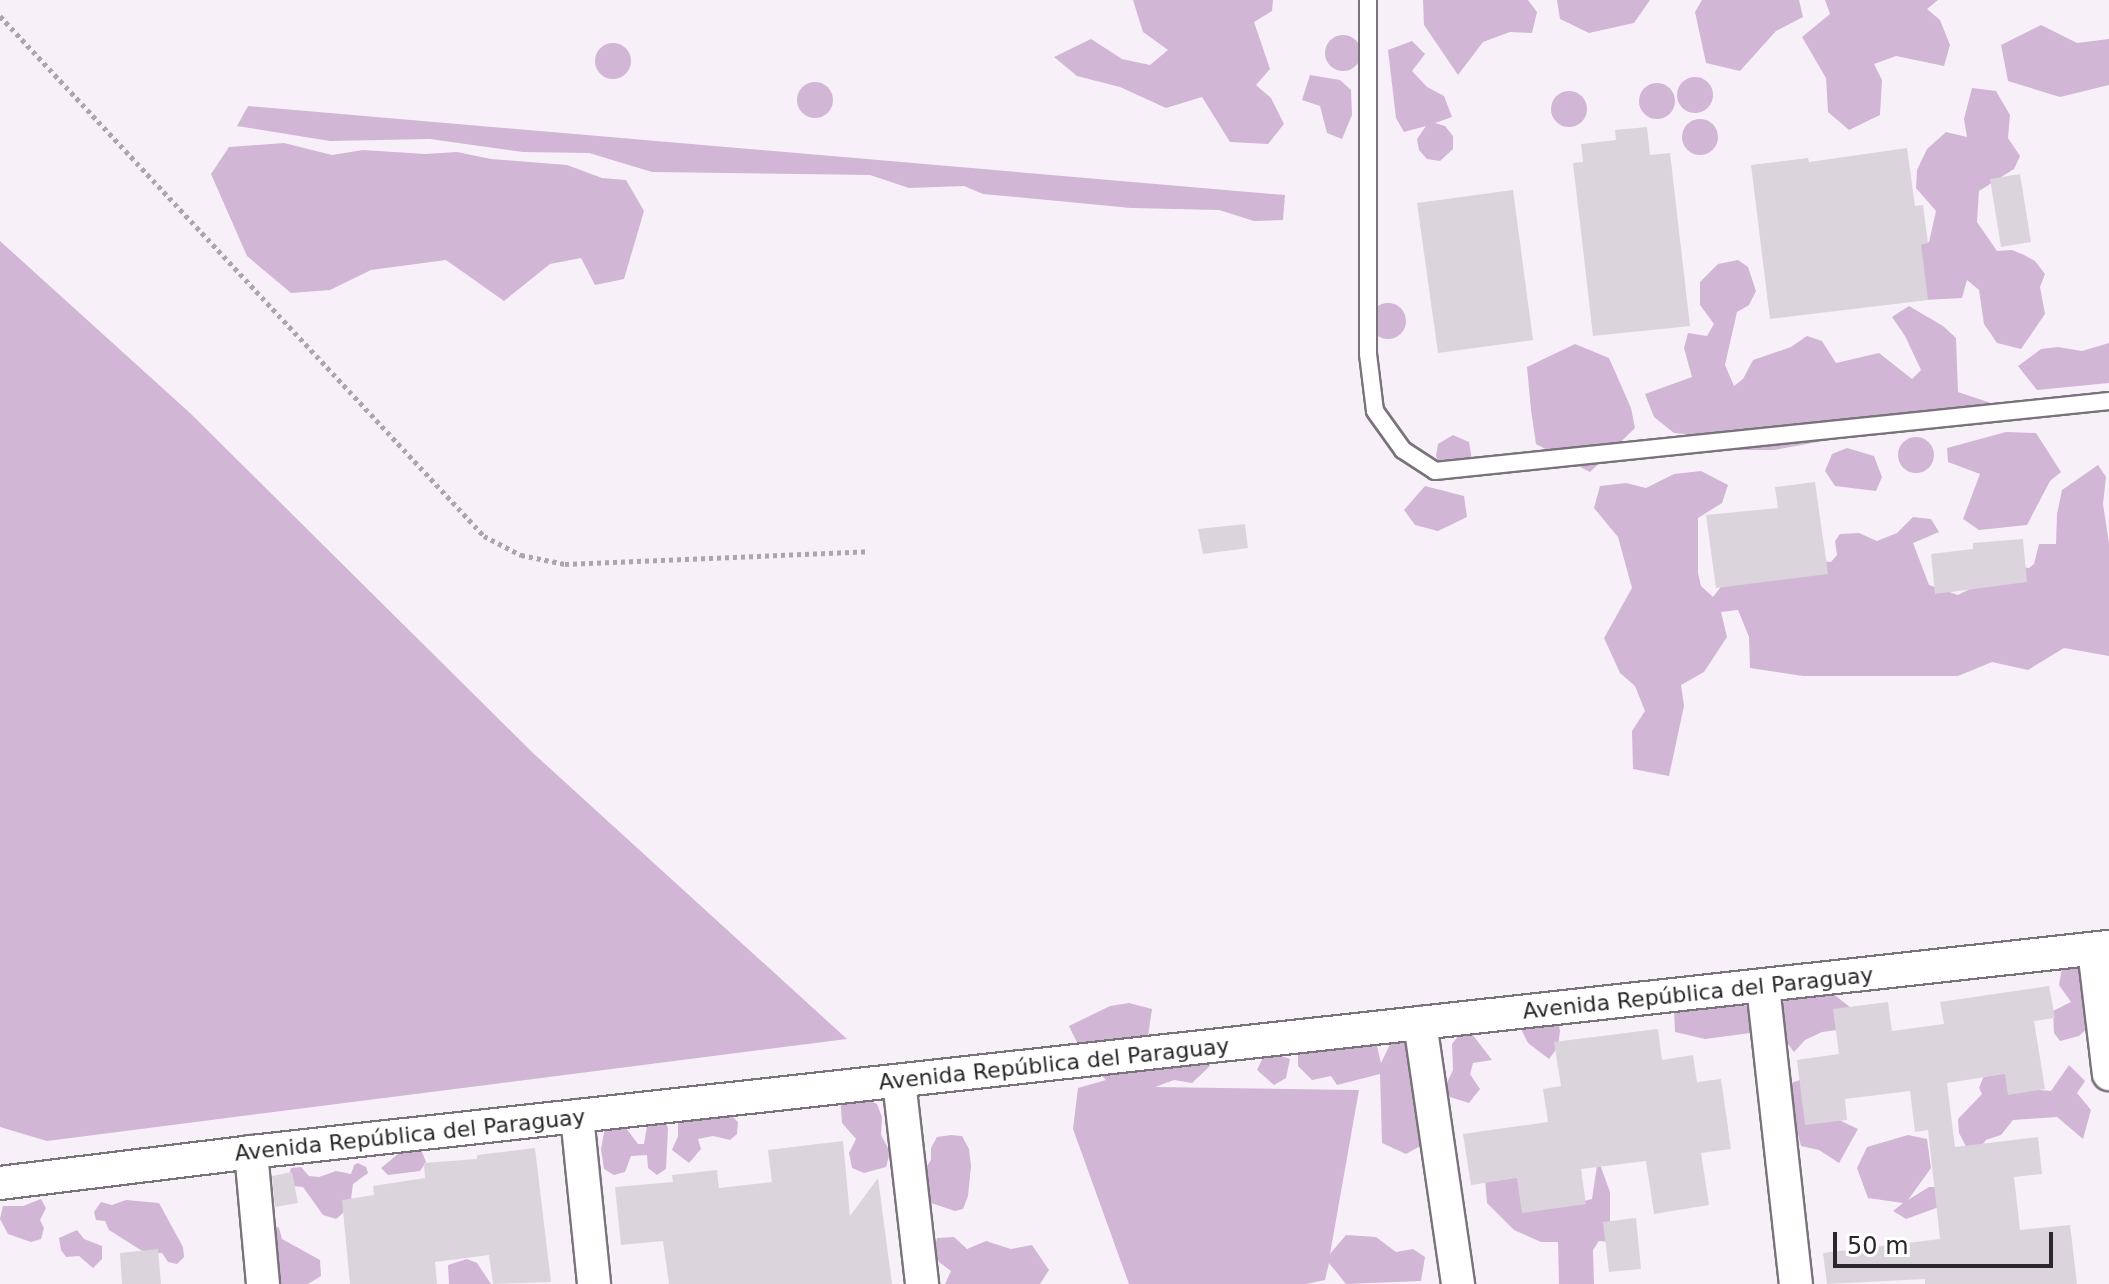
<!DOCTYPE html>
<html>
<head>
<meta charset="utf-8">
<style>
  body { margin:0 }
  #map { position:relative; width:2109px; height:1284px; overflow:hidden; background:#f8f0f9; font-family:"DejaVu Sans",sans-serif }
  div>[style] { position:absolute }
  .forest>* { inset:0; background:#d1b6d6 }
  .round { border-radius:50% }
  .building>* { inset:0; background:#dcd4dd }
  .path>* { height:5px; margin-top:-2.5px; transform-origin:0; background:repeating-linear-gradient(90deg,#aba5ac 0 4px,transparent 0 8px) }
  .roads { filter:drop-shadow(2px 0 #7a737b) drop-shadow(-2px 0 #7a737b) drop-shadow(0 2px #7a737b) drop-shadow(0 -2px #7a737b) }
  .lane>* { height:16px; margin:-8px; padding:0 8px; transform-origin:8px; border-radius:8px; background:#fff }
  .street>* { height:32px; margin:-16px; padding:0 16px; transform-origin:16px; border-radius:16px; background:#fff }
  span { translate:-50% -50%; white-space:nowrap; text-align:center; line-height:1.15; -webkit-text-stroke:6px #fff; paint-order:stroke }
  .street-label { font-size:22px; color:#2b282b }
  .scale { position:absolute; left:1833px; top:1232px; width:220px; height:36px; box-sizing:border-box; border:4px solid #2b282b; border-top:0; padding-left:10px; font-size:24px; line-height:28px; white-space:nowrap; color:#2b282b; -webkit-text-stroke:6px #fff; paint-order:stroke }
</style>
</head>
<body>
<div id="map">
  <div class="forest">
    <div style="clip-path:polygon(1133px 0,1273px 0,1272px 11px,1254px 22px,1270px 69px,1256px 85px,1271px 98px,1284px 124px,1268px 144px,1230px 142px,1202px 97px,1166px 108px,1120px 87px,1077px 76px,1054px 57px,1091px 39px,1122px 59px,1150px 65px,1168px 50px,1143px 32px)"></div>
    <div style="clip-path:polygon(1423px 0,1528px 0,1537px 12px,1532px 33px,1510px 32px,1483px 42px,1458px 75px,1424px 25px)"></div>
    <div style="clip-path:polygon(1557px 0,1650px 0,1634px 23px,1589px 33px,1560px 19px)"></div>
    <div style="clip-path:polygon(1702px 0,1799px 0,1803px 17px,1776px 31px,1740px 71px,1706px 63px,1695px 12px)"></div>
    <div style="clip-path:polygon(1825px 0,1938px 0,1927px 9px,1940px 20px,1950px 45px,1944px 66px,1896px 56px,1874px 64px,1882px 80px,1880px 115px,1849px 130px,1828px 112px,1826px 78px,1802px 37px,1830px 14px)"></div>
    <div style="clip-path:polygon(2041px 25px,2077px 43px,2109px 39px,2109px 85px,2060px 97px,2008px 81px,2001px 45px)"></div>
    <div class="round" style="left:1325px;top:35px;width:36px;height:36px"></div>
    <div style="clip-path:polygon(1412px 41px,1425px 54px,1412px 71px,1427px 87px,1444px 96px,1452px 117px,1435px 123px,1445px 126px,1453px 136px,1453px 149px,1440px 161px,1427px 159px,1419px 150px,1417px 139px,1426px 126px,1404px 132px,1396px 118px,1388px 50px)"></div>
    <div class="round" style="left:595px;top:43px;width:36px;height:36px"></div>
    <div style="clip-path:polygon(1310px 75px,1340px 80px,1351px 90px,1352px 115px,1342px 139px,1327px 133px,1320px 106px,1302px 100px)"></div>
    <div class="round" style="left:1677px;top:77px;width:36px;height:36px"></div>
    <div class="round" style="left:797px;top:82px;width:36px;height:36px"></div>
    <div class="round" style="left:1639px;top:83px;width:36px;height:36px"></div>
    <div style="clip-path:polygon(1972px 88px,1996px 91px,2010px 115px,2008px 138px,2020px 156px,2014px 169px,1979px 191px,1977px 222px,1997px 251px,2012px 250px,2024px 255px,2035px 261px,2045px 274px,2040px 287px,2045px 314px,2021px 349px,1997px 343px,1984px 324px,1979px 290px,1967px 280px,1962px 298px,1924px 300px,1912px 247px,1929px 242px,1936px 211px,1916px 188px,1917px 170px,1927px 149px,1946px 132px,1967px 137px,1964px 119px)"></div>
    <div class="round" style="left:1551px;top:91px;width:36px;height:36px"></div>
    <div style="clip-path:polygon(248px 106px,1285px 195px,1283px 220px,1254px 221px,1219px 210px,1131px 208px,983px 194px,964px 186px,909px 188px,870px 175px,652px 172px,589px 153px,523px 152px,430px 139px,330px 141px,237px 126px)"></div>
    <div class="round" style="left:1682px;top:119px;width:36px;height:36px"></div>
    <div style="clip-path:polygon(284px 143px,332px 155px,363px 150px,425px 154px,457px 152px,491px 159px,567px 165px,602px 178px,626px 180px,644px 211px,624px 279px,595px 285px,581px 258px,550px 264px,504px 301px,446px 260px,371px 270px,330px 290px,291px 293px,247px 256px,211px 174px,229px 147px)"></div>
    <div style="clip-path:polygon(0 241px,190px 413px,533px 753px,847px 1039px,47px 1141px,0 1127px)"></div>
    <div style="clip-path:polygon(1738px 260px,1748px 267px,1756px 291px,1749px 305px,1737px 312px,1725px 365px,1734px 386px,1743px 379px,1753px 360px,1791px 347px,1807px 336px,1822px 341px,1836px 363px,1879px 353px,1912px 379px,1921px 370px,1905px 336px,1892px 317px,1909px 306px,1943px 326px,1956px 338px,1958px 392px,1991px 403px,1989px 421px,1851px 436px,1774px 450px,1731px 450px,1702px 436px,1674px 433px,1654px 417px,1645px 394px,1692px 377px,1684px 348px,1688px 333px,1707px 336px,1714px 324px,1700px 305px,1700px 282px,1718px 264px)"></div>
    <div class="round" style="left:1370px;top:303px;width:36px;height:36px"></div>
    <div style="clip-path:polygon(2109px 343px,2109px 383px,2037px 390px,2018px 366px,2041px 349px,2058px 347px,2082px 351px)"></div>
    <div style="clip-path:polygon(1575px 344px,1609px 358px,1631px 408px,1635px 428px,1590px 472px,1536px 444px,1531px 410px,1527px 367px)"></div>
    <div style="clip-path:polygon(2006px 432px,2036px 433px,2061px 472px,2050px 481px,2027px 525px,1979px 530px,1963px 519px,1980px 474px,1948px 462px,1947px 448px)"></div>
    <div style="clip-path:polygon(1453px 435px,1469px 442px,1472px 460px,1441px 467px,1436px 456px,1438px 444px)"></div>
    <div class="round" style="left:1898px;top:437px;width:36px;height:36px"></div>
    <div style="clip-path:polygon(1847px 448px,1874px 456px,1882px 477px,1876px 491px,1835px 486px,1825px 471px,1832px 454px)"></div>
    <div style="clip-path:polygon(2098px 465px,2106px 477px,2103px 504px,2109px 543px,2109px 656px,2064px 648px,2028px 670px,1992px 662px,1958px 676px,1803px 676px,1750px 668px,1749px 637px,1738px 610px,1721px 612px,1727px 637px,1704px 672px,1681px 685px,1684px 706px,1669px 776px,1633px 769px,1632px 731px,1645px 711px,1635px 686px,1620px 673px,1604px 638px,1632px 588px,1618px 537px,1594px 508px,1600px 486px,1626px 483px,1646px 488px,1674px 474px,1701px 471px,1728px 485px,1722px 503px,1698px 518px,1698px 573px,1701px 586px,1713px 597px,1730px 575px,1799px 559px,1831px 562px,1837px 555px,1835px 541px,1840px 534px,1859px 533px,1877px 541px,1897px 533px,1913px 517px,1931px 519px,1939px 532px,1913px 543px,1929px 585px,1958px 595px,2014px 566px,2029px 568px,2034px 564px,2039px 544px,2056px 544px,2057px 514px,2062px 490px)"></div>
    <div style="clip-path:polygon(1425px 486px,1464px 496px,1467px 517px,1438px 531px,1415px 525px,1404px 510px)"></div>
    <div style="clip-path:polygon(2063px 962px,2088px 962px,2100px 1016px,2079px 1036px,2060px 1041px,2054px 1033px,2053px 1011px,2071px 1002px,2059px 985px)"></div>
    <div style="clip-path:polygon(1831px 992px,1856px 1012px,1844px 1029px,1822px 1032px,1805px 1040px,1794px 1052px,1782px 1036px,1778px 1018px,1782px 1002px,1805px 994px)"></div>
    <div style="clip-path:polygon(1694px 994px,1748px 1006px,1758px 1032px,1705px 1039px,1675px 1032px,1674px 1009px)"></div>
    <div style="clip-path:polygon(1129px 1003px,1152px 1009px,1148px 1036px,1156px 1044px,1204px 1048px,1210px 1066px,1192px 1083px,1174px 1080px,1155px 1087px,1359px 1090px,1330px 1254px,1346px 1235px,1376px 1237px,1396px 1252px,1413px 1249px,1425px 1257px,1421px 1281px,1346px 1284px,1329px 1263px,1325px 1280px,1306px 1284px,1129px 1284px,1073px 1129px,1078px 1088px,1106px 1080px,1086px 1061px,1069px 1026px,1110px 1006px)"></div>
    <div style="clip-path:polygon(1556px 1009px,1560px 1031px,1558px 1047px,1549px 1059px,1528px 1043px,1522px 1031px,1524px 1026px)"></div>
    <div style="clip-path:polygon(1466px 1026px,1492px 1060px,1473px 1063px,1470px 1074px,1480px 1089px,1469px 1103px,1450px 1097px,1444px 1089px,1453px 1070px,1452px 1044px)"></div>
    <div style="clip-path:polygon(1407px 1033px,1422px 1145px,1406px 1154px,1382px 1143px,1380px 1074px,1337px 1085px,1331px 1076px,1312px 1080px,1298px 1066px,1298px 1037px,1375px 1038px,1381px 1063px,1393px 1038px)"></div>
    <div style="clip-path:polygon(1266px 1051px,1290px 1059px,1286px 1078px,1274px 1085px,1257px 1070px)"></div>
    <div style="clip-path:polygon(2069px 1065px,2085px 1081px,2077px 1093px,2091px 1110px,2083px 1139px,2057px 1117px,2013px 1120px,2001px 1135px,1986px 1140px,1972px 1158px,1959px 1133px,1958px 1119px,1982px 1094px,1979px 1088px,1985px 1073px,1998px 1069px,2039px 1090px,2051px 1091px)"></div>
    <div style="clip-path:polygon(1803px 1079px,1837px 1119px,1858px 1129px,1839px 1163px,1819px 1150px,1801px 1146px,1785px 1085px)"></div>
    <div style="clip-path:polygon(840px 1095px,866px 1099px,877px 1104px,882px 1117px,881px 1135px,890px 1152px,886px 1167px,864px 1173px,852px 1168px,849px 1153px,856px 1139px,842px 1123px)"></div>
    <div style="clip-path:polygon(729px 1113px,738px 1122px,737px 1134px,730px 1140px,713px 1136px,698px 1139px,701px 1149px,689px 1163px,672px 1150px,678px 1136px,678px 1118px)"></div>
    <div style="clip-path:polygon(653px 1117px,665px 1119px,668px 1129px,666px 1169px,657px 1175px,648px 1168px,647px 1155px,631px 1156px,625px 1172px,614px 1175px,604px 1169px,601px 1149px,605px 1128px,623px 1124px,638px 1144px,644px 1144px,647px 1126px)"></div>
    <div style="clip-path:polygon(951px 1135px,962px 1136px,969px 1149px,971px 1166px,968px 1196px,963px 1209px,955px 1211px,928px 1202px,924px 1170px,931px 1160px,931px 1148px,937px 1137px)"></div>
    <div style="clip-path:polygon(1908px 1135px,1927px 1139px,1931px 1168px,1908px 1200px,1929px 1187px,1942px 1187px,1939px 1207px,1906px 1219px,1893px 1211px,1903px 1203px,1868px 1198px,1857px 1168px,1867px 1147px)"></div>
    <div style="clip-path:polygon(420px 1147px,426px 1162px,420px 1171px,388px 1175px,381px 1168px,398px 1154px)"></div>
    <div style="clip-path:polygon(1598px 1159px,1610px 1192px,1610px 1242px,1599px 1241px,1593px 1250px,1594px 1284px,1559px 1284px,1558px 1242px,1541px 1242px,1514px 1230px,1487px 1203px,1485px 1179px,1516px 1171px,1576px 1203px,1592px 1199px)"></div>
    <div style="clip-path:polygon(358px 1163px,366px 1167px,368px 1173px,353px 1184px,350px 1207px,336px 1219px,323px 1215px,303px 1187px,292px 1186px,288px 1179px,291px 1168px,301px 1167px,309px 1176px,319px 1177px,336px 1171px,351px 1174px,354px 1165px)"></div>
    <div style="clip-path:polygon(41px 1199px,46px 1208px,40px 1220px,44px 1228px,41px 1239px,31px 1242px,8px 1234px,0 1219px,3px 1206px,23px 1206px)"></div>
    <div style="clip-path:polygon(126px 1200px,159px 1203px,183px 1247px,184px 1257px,177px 1264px,168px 1262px,162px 1253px,147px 1254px,109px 1230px,105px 1221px,96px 1220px,94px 1212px,101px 1202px,112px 1205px)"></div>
    <div style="clip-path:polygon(265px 1219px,279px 1228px,282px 1239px,320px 1260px,321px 1276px,308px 1284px,257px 1284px)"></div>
    <div style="clip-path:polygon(77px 1230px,84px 1239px,102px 1246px,102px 1259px,93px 1268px,79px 1256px,66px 1257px,61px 1250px,59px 1238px)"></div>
    <div style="clip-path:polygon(954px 1237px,967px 1249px,986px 1241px,1011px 1249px,1032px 1245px,1049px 1270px,1040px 1284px,945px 1284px,951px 1271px,939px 1262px,934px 1251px,937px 1238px)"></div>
    <div style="clip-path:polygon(467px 1259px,477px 1263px,491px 1284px,449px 1284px,448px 1265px)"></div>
  </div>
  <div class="building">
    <div style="clip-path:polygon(1647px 127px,1650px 155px,1670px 153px,1690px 326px,1593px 336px,1573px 163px,1583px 162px,1581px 144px,1616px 140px,1615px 130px)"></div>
    <div style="clip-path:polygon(1907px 148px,1915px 206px,1923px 205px,1928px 243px,1921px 244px,1928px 300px,1770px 319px,1751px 165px,1808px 158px,1809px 162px)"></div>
    <div style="clip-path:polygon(2020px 174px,2031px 242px,2001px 247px,1990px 179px)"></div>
    <div style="clip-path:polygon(1513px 190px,1533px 340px,1438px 353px,1417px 203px)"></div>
    <div style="clip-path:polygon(1815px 482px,1828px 574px,1716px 588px,1706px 515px,1778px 508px,1775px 487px)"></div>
    <div style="clip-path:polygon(1245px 524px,1248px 548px,1203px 554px,1198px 529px)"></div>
    <div style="clip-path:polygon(2023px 539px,2027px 582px,1935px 594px,1931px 554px,1973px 549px,1973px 543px)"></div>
    <div style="clip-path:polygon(2049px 986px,2055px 1018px,2034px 1021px,2045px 1089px,2008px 1095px,2005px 1074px,1947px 1083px,1955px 1147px,2038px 1137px,2042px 1174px,2014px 1177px,2020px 1230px,2070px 1225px,2077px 1284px,1925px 1284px,1925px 1279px,1827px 1284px,1823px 1253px,1940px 1239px,1928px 1130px,1915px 1132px,1910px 1091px,1845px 1099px,1847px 1120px,1805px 1125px,1797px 1060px,1839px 1054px,1833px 1009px,1888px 1002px,1892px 1031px,1944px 1024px,1940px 1002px)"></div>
    <div style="clip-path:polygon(1658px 1029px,1662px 1060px,1693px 1055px,1697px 1082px,1721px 1079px,1731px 1149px,1701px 1153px,1709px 1205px,1654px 1214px,1646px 1161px,1581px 1169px,1586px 1204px,1522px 1213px,1517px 1178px,1471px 1185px,1463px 1134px,1548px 1122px,1543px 1089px,1561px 1086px,1554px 1042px)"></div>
    <div style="clip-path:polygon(843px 1141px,850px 1216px,878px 1178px,892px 1284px,669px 1284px,663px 1241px,621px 1245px,615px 1187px,673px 1182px,672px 1175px,717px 1170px,719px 1188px,772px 1182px,768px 1150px)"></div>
    <div style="clip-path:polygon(535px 1148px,551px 1282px,493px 1284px,489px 1255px,435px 1262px,437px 1284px,350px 1284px,342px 1200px,374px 1195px,373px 1186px,425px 1178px,424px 1163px,477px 1159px,477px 1155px)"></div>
    <div style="clip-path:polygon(292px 1172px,298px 1203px,275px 1207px,272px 1176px)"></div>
    <div style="clip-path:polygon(1636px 1218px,1641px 1269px,1609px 1272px,1603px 1222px)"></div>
    <div style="clip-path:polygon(158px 1249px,161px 1284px,122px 1284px,120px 1253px)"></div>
  </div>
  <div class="path">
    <div style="left:0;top:16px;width:710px;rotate:47.05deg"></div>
    <div style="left:484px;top:536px;width:42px;rotate:27.2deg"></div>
    <div style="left:521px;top:555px;width:45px;rotate:11.6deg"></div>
    <div style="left:565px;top:564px;width:304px;rotate:-2.4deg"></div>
  </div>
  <div class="roads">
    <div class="lane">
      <div style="left:1368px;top:0;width:354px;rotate:90deg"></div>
      <div style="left:1368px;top:354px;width:57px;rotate:83deg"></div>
      <div style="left:1375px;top:411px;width:48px;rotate:54.3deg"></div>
      <div style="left:1403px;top:450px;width:38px;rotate:33deg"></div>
      <div style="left:1435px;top:471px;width:678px;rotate:-5.93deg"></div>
    </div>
    <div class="street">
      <div style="left:2094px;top:949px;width:126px;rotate:83.2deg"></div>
      <div style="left:1763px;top:986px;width:300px;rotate:83.7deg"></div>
      <div style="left:1420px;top:1023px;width:264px;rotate:81.7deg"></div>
      <div style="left:899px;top:1081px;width:204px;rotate:83.5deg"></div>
      <div style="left:577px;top:1116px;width:169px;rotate:84.2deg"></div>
      <div style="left:251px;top:1152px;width:133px;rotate:84.8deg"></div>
      <div style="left:0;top:1183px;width:253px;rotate:-7deg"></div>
      <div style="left:251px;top:1152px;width:1869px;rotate:-6.3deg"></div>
    </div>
  </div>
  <div class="street-label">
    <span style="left:1698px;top:993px;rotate:-6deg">Avenida República del Paraguay</span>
    <span style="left:1054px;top:1064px;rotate:-6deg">Avenida República del Paraguay</span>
    <span style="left:410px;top:1135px;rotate:-6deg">Avenida República del Paraguay</span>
  </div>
  <div class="scale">50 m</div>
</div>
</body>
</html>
